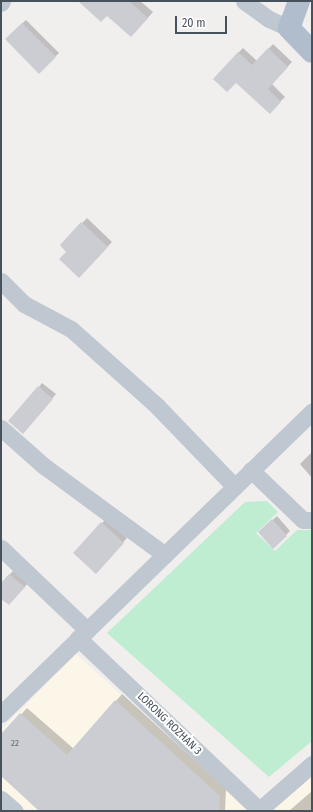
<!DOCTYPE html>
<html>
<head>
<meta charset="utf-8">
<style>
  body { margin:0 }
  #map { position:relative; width:313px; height:812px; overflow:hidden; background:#f1eeee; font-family:"Fira Sans Condensed",sans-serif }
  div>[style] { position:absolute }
  .commercial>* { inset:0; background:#fbf6e8 }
  .green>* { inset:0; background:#beedd1 }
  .shadow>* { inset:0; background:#0003 }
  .building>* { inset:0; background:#cbcdd3 }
  .minor>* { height:17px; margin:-8.5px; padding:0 8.5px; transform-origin:8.5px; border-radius:8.5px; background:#bfc8d0 }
  .major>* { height:22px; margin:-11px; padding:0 11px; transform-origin:11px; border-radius:11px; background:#afbdcc }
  span { translate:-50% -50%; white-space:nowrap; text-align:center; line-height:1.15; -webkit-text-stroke:4px #fff; paint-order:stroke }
  .number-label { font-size:9px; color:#687079 }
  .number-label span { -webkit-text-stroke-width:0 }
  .street-label { font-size:11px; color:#47515b }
  .frame { position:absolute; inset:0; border:2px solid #47515b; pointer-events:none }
  .scale { position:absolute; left:175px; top:16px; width:52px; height:18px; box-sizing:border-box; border:2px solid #47515b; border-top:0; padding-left:5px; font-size:12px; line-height:14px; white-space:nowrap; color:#47515b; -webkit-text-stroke:3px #fff; paint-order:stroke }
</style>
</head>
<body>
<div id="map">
  <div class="commercial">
    <div style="clip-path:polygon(76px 654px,250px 811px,1px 811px,1px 730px)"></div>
    <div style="clip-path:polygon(312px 776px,312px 811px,272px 811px)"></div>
  </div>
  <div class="green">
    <div style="clip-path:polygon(267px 501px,278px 512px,256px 533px,275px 551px,297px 530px,312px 530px,312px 741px,269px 777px,107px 633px,245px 502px)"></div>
  </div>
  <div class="shadow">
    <div style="clip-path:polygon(79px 1px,140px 1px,153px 12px,136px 31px)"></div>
    <div style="clip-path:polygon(26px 20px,59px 53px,39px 72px,6px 39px)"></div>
    <div style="clip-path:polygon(273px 44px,292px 62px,272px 84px,285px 97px,269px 112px,238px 53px,243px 48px,257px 61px)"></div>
    <div style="clip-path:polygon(87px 218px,112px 242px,79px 276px,68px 252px,61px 245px)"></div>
    <div style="clip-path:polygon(42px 383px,56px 394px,26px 429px,39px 387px)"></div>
    <div style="clip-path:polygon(312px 452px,312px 478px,300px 464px)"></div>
    <div style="clip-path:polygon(277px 516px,290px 531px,274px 547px,260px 532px)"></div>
    <div style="clip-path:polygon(106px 519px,127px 538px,99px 569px,74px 553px)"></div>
    <div style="clip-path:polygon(13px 571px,28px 583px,13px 600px,1px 597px,1px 584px)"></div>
    <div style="clip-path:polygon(122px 694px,226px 789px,225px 811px,41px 811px,1px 775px,1px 736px,27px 708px,74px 749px)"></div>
    <div style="clip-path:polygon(312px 791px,312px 811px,289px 811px)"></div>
  </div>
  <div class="building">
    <div style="clip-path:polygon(78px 1px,129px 1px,148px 18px,131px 37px,107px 16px,101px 22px)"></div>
    <div style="clip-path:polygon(22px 23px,56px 57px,39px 74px,5px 39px)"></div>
    <div style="clip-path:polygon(268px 48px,288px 67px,268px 89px,281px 102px,270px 114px,236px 83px,227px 92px,213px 79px,238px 52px,252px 65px)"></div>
    <div style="clip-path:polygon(81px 222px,108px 247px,79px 278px,59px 259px,66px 252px,60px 245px)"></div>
    <div style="clip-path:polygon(38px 386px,53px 399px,23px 434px,8px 421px)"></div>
    <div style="clip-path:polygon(272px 519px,287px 536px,273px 549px,258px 532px)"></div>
    <div style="clip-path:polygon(101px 522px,124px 543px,96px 574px,73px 553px)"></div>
    <div style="clip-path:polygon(9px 574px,25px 587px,9px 605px,1px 599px,1px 583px)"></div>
    <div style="clip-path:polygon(115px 700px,220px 796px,219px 811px,39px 811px,1px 776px,1px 734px,20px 713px,67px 755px)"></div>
  </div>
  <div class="minor">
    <div style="left:244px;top:1px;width:31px;rotate:36deg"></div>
    <div style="left:269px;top:19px;width:22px;rotate:24deg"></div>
    <div style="left:1px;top:3px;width:2px;rotate:-63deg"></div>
    <div style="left:1px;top:281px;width:33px;rotate:45deg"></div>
    <div style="left:24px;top:304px;width:53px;rotate:28deg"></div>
    <div style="left:71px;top:329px;width:115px;rotate:41.8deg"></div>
    <div style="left:157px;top:406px;width:112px;rotate:46.1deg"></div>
    <div style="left:1px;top:428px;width:57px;rotate:41.5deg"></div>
    <div style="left:44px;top:466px;width:150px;rotate:36.3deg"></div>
    <div style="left:251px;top:470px;width:72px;rotate:43.9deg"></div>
    <div style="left:303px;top:520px;width:9px"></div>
    <div style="left:1px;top:548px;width:119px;rotate:43.6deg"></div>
    <div style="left:78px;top:638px;width:250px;rotate:43.5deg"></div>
    <div style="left:1px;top:714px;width:434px;rotate:-44.2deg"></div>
    <div style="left:1px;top:799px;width:18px;rotate:41deg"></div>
    <div style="left:258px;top:811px;width:72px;rotate:-41deg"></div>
  </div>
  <div class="major">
    <div style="left:299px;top:1px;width:29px;rotate:110deg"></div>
    <div style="left:289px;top:28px;width:33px;rotate:46deg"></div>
  </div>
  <div class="number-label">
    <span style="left:15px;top:743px">22</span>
  </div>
  <div class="street-label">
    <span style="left:169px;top:724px;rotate:44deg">LORONG ROZHAN 3</span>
  </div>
  <div class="frame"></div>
  <div class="scale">20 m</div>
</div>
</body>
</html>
